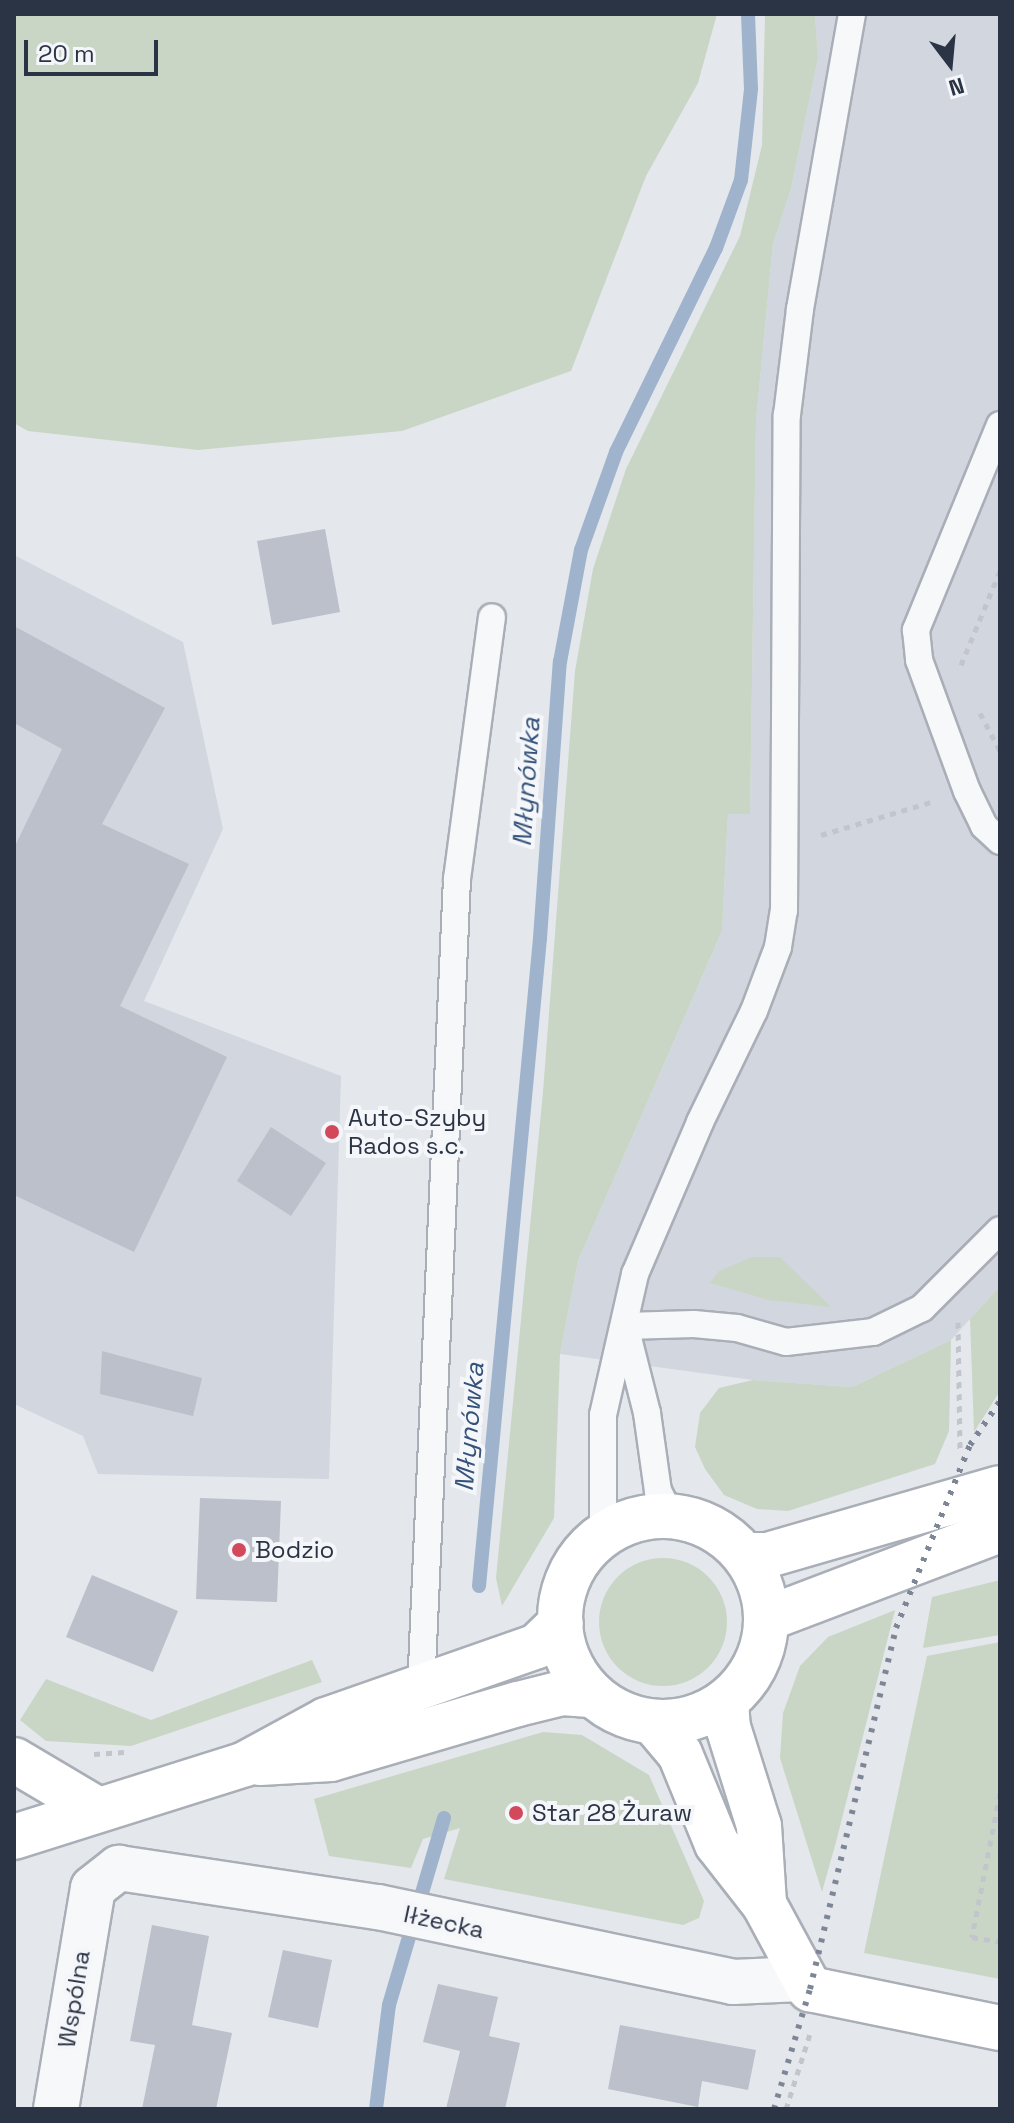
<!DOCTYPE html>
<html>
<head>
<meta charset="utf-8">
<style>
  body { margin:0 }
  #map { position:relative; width:1014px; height:2123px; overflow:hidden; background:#e4e7ec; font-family:"Space Grotesk",sans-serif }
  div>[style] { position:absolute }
  .built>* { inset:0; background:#d2d6de }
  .green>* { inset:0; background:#c9d6c5 }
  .round { border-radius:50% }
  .stream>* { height:14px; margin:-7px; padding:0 7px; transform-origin:7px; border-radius:7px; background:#9fb4cc }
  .building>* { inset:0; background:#bbc0ca }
  .path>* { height:5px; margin-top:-2.5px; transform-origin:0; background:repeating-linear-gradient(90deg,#c2c5cb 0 6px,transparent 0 12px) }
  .roads { filter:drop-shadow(2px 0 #a9aeb7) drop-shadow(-2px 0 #a9aeb7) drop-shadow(0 2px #a9aeb7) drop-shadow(0 -2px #a9aeb7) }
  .lane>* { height:26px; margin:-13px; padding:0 13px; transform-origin:13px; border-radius:13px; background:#f7f8fa }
  .street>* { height:44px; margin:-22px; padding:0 22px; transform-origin:22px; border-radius:22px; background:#f7f8fa }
  .secondary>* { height:44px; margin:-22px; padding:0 22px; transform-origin:22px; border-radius:22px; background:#fff }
  .secondary>.ring { margin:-22px; padding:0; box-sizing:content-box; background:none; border:44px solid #fff; border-radius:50% }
  .rail>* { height:6px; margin-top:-3px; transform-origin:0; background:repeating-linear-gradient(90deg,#7d8696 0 4px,transparent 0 12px) }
  .dots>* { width:22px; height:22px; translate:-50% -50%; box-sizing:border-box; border:4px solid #f4f6f9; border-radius:50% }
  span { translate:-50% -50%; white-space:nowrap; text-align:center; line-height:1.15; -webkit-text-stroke:8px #f4f6f9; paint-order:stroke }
  .poi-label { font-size:24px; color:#2b3445 }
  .left { translate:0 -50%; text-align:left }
  .street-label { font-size:24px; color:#2b3445 }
  .water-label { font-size:26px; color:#34527a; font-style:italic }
  .frame { position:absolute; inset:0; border:16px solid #2b3445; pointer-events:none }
  .north { position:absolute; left:910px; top:24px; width:80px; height:80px; -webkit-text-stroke:6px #f4f6f9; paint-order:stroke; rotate:164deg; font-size:22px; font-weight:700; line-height:32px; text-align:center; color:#2b3445 }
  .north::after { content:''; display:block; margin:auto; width:28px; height:36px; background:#2b3445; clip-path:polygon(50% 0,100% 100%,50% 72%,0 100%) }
  .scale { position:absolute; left:24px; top:40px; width:134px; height:36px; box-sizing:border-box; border:4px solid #2b3445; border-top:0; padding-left:10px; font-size:24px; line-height:28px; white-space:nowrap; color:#2b3445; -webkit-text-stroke:6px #f4f6f9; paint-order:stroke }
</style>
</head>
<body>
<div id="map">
  <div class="built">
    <div style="clip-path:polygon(815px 14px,1000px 14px,1000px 1286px,951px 1340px,852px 1387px,753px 1380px,560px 1354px,578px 1261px,722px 931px,728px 814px,750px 813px,756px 421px,773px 244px,791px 189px,818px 58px)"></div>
    <div style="clip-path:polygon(14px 555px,183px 642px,223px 829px,144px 1001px,341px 1076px,329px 1479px,98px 1474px,83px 1436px,14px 1404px)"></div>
  </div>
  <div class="green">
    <div style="clip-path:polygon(14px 14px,717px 14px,698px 83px,646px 176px,571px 371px,402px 431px,198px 450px,28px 431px,14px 423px)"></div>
    <div style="clip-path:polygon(765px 14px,815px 14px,818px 58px,791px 189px,773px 244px,756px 421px,750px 814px,728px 814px,722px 931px,578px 1261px,560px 1354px,554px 1518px,502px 1606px,496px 1578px,543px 1092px,575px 671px,593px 569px,626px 469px,740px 236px,762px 145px)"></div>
    <div style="clip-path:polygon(752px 1257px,780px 1257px,831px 1307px,769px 1300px,710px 1283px,719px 1271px)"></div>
    <div style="clip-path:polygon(1000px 1286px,1000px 1391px,974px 1432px,970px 1319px)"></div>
    <div style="clip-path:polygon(951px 1340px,949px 1431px,935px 1464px,788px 1511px,757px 1509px,724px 1495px,705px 1469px,695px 1447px,700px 1413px,719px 1388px,753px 1380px,852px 1387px)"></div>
    <div class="round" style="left:599px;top:1558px;width:128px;height:128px"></div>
    <div style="clip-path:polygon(1000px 1580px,1000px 1635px,923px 1648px,932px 1597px)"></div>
    <div style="clip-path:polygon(895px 1610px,836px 1842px,822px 1892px,780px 1758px,783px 1713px,800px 1666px,828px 1637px)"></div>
    <div style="clip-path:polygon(1000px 1642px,1000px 1979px,864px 1953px,927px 1656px)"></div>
    <div style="clip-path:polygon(312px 1660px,322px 1682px,131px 1746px,46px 1741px,20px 1720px,46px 1679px,151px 1720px)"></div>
    <div style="clip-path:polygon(543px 1732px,582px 1735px,649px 1775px,704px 1901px,699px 1918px,683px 1925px,444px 1879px,460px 1828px,423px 1839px,411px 1868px,329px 1856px,314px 1799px)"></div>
  </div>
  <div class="stream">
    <div style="left:479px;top:1586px;width:651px;rotate:-84.62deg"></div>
    <div style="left:540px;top:938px;width:277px;rotate:-85.9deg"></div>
    <div style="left:560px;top:662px;width:114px;rotate:-79.4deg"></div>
    <div style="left:581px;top:550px;width:104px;rotate:-70.3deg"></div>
    <div style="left:616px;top:452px;width:227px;rotate:-63.9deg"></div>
    <div style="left:716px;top:248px;width:72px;rotate:-69.8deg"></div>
    <div style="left:741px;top:180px;width:92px;rotate:-83.7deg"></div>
    <div style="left:751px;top:89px;width:75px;rotate:-92.3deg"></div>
    <div style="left:376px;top:2109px;width:105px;rotate:-82.9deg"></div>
    <div style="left:389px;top:2005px;width:195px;rotate:-73.6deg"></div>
  </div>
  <div class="building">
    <div style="clip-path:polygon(325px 529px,340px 612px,272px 625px,257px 541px)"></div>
    <div style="clip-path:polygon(14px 626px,165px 708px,102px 824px,189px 864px,120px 1006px,227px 1057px,134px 1252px,14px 1195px,14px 848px,62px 749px,14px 723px)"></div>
    <div style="clip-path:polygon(271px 1127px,326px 1163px,291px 1216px,237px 1181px)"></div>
    <div style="clip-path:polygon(102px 1351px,202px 1378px,193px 1416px,100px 1394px)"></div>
    <div style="clip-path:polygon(200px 1498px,281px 1501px,277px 1602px,196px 1599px)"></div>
    <div style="clip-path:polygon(92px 1575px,178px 1611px,153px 1672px,66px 1637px)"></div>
    <div style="clip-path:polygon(152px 1925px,209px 1936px,192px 2025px,232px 2033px,216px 2109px,142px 2109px,155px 2045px,130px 2041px)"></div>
    <div style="clip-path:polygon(283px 1950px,332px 1960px,318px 2028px,268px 2017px)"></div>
    <div style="clip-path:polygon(438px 1984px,498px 1997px,489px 2036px,520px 2043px,505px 2109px,446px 2109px,460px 2051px,423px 2042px)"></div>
    <div style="clip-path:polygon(620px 2025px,756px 2050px,748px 2090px,702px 2081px,698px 2107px,608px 2089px)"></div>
  </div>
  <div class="path">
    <div style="left:961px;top:665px;width:102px;rotate:-67.5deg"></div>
    <div style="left:980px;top:713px;width:43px;rotate:62.2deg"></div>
    <div style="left:821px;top:835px;width:118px;rotate:-16.7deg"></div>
    <div style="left:958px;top:1322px;width:130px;rotate:89.1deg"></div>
    <div style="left:94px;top:1754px;width:30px;rotate:-4deg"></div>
    <div style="left:1000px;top:1793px;width:147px;rotate:101deg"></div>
    <div style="left:972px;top:1937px;width:28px;rotate:10deg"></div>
    <div style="left:786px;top:2109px;width:79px;rotate:-72.3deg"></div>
  </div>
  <div class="roads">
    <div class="lane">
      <div style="left:1000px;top:425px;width:222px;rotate:112.3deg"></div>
      <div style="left:916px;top:630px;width:30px;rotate:84deg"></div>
      <div style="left:919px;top:660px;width:140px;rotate:69.9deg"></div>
      <div style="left:967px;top:791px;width:39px;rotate:64deg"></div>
      <div style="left:984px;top:826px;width:22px;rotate:43deg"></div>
      <div style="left:625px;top:1326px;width:69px;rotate:-1.7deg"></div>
      <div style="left:694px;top:1324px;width:43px;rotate:5.3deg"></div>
      <div style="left:737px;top:1328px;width:51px;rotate:15.9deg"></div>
      <div style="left:786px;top:1342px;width:88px;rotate:-6.6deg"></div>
      <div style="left:873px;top:1332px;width:55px;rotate:-26.1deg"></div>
      <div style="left:922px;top:1308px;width:110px;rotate:-45deg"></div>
      <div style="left:626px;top:1330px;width:86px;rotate:75.8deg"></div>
      <div style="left:647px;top:1413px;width:79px;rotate:82deg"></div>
      <div style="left:658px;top:1491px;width:28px;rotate:63deg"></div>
      <div style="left:603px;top:1532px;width:117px;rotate:-90deg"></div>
      <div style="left:603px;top:1415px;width:145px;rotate:-77.2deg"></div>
      <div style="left:635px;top:1274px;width:165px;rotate:-66.8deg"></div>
      <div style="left:700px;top:1122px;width:123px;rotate:-64.1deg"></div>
      <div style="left:754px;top:1011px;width:68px;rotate:-69.4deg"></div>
      <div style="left:778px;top:947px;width:36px;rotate:-81deg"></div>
      <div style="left:784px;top:911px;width:496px;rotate:-89.7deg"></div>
      <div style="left:787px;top:415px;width:107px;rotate:-83deg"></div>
      <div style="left:800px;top:309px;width:300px;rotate:-80deg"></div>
      <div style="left:421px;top:1690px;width:812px;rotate:-87.46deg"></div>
      <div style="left:457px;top:879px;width:264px;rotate:-82.4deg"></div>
    </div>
    <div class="street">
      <div style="left:56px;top:2109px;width:224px;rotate:-80.5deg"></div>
      <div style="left:93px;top:1888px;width:33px;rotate:-38deg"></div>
      <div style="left:119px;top:1868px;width:262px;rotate:8.6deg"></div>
      <div style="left:378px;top:1907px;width:363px;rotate:11.9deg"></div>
      <div style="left:733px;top:1982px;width:68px;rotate:-2.5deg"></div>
    </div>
    <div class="secondary">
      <div class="ring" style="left:560px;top:1516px;width:162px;height:162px"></div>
      <div style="left:747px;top:1555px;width:21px"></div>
      <div style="left:768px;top:1555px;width:241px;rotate:-16.1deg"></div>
      <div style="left:766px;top:1619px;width:250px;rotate:-20.8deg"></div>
      <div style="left:726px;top:1701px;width:26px;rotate:86deg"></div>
      <div style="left:728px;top:1727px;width:104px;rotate:72.6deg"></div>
      <div style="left:759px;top:1826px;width:78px;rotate:86.3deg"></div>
      <div style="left:654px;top:1723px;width:40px;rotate:50deg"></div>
      <div style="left:680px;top:1754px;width:97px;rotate:67.7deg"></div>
      <div style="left:717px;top:1844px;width:76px;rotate:51.9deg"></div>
      <div style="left:764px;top:1904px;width:97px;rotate:61.6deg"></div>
      <div style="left:810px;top:1989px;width:194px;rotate:11.6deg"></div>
      <div style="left:14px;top:1760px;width:96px;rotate:30.6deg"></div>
      <div style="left:260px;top:1763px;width:71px;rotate:-3.2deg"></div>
      <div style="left:331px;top:1759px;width:195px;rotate:-16.4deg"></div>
      <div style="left:518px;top:1704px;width:45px;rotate:-14deg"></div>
      <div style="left:562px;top:1693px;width:28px;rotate:4deg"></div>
      <div style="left:14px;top:1837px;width:242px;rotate:-17.5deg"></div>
      <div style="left:245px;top:1764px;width:92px;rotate:-28.5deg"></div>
      <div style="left:326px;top:1720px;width:224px;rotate:-19.3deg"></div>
      <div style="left:537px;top:1646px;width:33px;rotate:-44deg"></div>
    </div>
  </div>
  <div class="rail">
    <div style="left:774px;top:2109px;width:125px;rotate:-73.3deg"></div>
    <div style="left:810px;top:1989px;width:371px;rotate:-76.6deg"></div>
    <div style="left:896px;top:1628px;width:197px;rotate:-68deg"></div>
    <div style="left:970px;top:1445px;width:53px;rotate:-55.7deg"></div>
  </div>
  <div class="dots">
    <div style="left:332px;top:1132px;background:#d1495b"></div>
    <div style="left:239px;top:1550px;background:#d1495b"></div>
    <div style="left:516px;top:1813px;background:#d1495b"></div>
  </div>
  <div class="poi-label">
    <span class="left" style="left:348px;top:1132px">Auto-Szyby<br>Rados s.c.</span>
    <span class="left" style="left:255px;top:1550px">Bodzio</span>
    <span class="left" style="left:532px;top:1813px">Star 28 Żuraw</span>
  </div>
  <div class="street-label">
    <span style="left:444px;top:1922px;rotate:12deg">Iłżecka</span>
    <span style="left:74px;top:1999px;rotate:-81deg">Wspólna</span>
  </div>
  <div class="water-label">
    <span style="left:527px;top:782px;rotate:-86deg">Młynówka</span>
    <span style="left:470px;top:1427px;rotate:-85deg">Młynówka</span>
  </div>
  <div class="frame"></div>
  <div class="north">N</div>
  <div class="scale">20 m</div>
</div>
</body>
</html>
